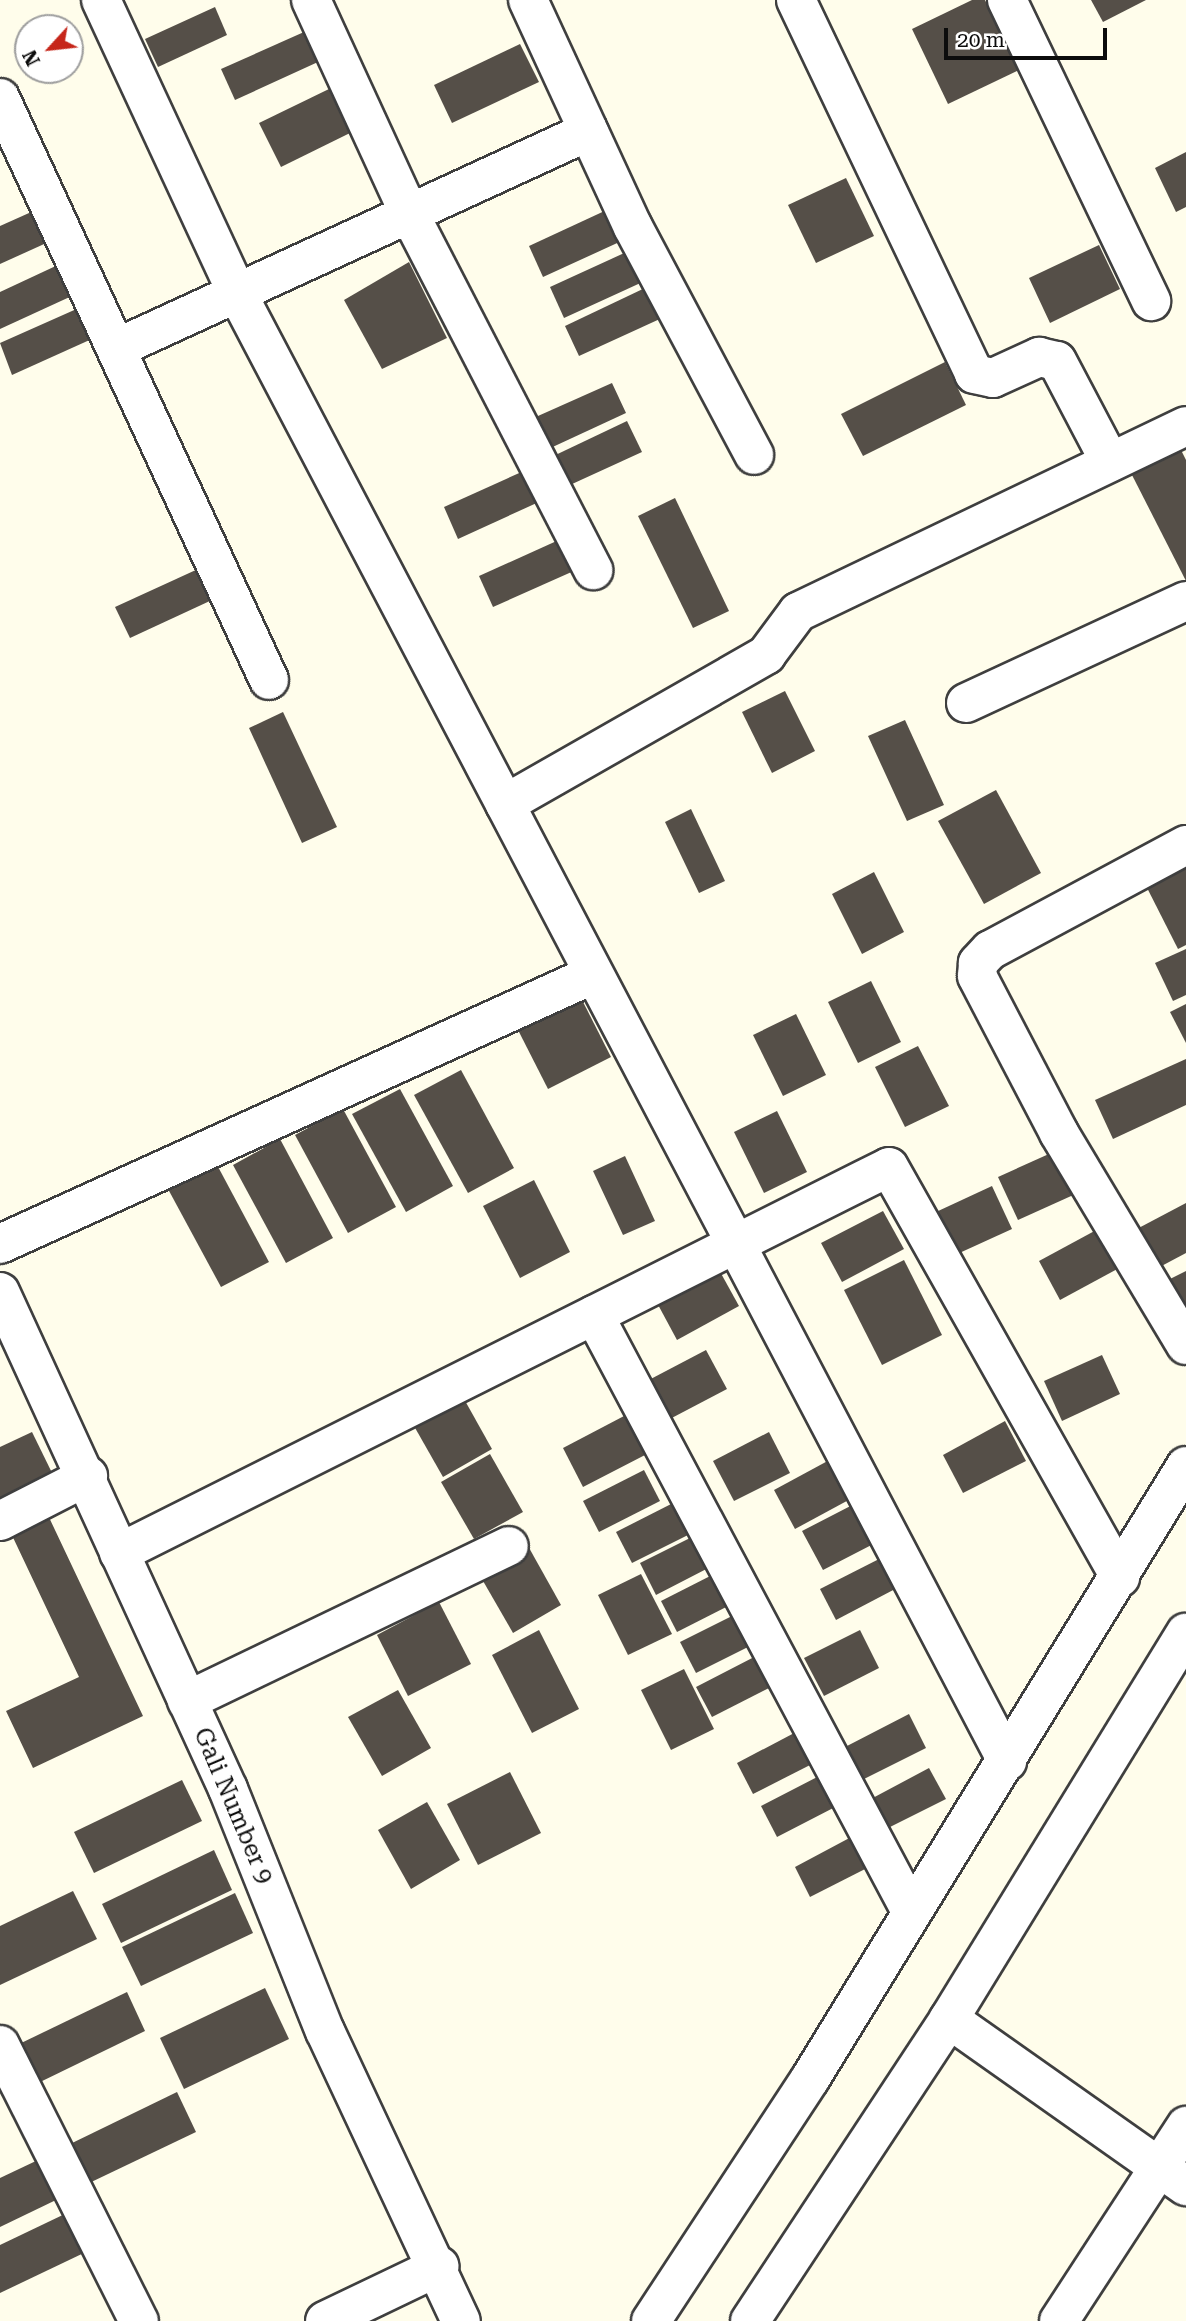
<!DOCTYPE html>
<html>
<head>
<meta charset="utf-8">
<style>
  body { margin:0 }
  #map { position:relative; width:1186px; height:2321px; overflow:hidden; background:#fffdeb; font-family:"Roboto Serif",serif }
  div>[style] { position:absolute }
  .building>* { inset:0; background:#554f48 }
  .roads { filter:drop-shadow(2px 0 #3f3f3f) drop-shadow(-2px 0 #3f3f3f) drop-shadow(0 2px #3f3f3f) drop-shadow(0 -2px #3f3f3f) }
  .minor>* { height:38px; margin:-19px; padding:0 19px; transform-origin:19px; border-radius:19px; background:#fff }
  span { translate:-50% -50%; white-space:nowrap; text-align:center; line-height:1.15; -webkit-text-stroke:7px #fff; paint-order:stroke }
  .street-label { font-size:24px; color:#0c0c0c }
  .north { position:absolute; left:14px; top:14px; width:70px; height:70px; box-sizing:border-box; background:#fff; border:2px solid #9e9e9e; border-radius:50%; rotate:243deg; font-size:19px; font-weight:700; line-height:28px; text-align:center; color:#0c0c0c }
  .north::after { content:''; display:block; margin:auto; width:24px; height:32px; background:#c6261a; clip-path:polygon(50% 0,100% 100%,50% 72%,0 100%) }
  .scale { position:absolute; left:944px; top:28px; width:163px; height:32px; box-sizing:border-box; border:4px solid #0c0c0c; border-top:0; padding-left:9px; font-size:21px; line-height:24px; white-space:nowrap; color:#0c0c0c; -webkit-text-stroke:5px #fff; paint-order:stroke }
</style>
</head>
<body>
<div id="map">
  <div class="building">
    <div style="clip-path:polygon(972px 0,985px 0,1019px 70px,948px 104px,912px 29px)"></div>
    <div style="clip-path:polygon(1091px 0,1146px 0,1103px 22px)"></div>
    <div style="clip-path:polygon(215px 7px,227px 35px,158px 67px,145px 39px)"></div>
    <div style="clip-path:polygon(304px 32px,318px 62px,235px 100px,221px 69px)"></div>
    <div style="clip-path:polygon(520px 44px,539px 82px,452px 123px,434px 85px)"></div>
    <div style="clip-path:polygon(329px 89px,350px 133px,281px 167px,259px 123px)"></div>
    <div style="clip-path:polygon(1186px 152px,1186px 207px,1176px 212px,1155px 168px)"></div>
    <div style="clip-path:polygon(846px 178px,874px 236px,816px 263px,788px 205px)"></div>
    <div style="clip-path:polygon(611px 208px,626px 239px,543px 277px,529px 246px)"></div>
    <div style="clip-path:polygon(38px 209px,53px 240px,0 264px,0 226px)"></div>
    <div style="clip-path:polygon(1099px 245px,1120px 289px,1050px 323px,1029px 278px)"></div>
    <div style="clip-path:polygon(633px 249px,647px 280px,564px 318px,550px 287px)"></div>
    <div style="clip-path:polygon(409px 262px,447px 338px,382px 369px,344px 300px)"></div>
    <div style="clip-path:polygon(60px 264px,74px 295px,0 329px,0 292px)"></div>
    <div style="clip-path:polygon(647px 287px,662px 318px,579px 356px,565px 326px)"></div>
    <div style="clip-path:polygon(81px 307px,94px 338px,12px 375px,0 343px)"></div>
    <div style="clip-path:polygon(945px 362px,966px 405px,863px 456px,841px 414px)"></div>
    <div style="clip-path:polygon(612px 383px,626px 413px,544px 451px,529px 420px)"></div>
    <div style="clip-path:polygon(627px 421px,642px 452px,559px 490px,545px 460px)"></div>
    <div style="clip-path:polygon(1181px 450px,1186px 460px,1186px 581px,1132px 475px)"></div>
    <div style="clip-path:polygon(526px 470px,541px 501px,458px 539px,444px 507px)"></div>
    <div style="clip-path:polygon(675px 498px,729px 611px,693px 628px,638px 516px)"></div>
    <div style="clip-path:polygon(561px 539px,576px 570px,493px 607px,479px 576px)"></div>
    <div style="clip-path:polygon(198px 569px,212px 600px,130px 638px,115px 607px)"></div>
    <div style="clip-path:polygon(785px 691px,815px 751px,772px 773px,742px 712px)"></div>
    <div style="clip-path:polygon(283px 712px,337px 827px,302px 843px,249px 728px)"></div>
    <div style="clip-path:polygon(905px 720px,944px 805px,907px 821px,868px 736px)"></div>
    <div style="clip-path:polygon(996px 790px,1041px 873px,984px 904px,938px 821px)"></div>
    <div style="clip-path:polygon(691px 809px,725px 881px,699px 893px,665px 822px)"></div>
    <div style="clip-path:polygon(1186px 848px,1186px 945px,1178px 949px,1139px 872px)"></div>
    <div style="clip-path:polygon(874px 872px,904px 932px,862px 954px,832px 894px)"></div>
    <div style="clip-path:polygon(1186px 949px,1186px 995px,1173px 1001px,1155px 963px)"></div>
    <div style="clip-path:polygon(871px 981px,901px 1042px,858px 1063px,828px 1002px)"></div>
    <div style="clip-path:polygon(580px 996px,611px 1057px,548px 1089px,517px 1028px)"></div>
    <div style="clip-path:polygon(1186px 1004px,1186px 1043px,1170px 1012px)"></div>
    <div style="clip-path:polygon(796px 1014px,826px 1075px,783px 1096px,753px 1035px)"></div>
    <div style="clip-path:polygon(918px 1046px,949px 1106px,905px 1127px,875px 1067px)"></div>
    <div style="clip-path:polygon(1186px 1059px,1186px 1105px,1113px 1139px,1095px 1100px)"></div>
    <div style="clip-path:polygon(461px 1070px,514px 1168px,468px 1193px,414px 1095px)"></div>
    <div style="clip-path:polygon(400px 1089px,453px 1186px,406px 1212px,352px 1114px)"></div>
    <div style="clip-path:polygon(343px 1109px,396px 1207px,348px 1233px,295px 1135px)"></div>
    <div style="clip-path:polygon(777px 1111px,807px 1172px,764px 1193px,734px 1132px)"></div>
    <div style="clip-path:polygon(280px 1139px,333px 1238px,286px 1263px,233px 1165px)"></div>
    <div style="clip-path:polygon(1060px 1149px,1080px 1192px,1018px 1220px,998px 1177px)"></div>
    <div style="clip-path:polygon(625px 1156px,655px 1221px,623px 1235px,593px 1171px)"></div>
    <div style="clip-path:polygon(216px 1163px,269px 1262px,221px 1287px,168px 1189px)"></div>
    <div style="clip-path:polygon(534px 1180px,570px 1252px,520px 1278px,483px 1206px)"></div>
    <div style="clip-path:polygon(992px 1186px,1012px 1229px,955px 1255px,936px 1212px)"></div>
    <div style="clip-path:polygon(1186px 1203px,1186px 1253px,1154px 1270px,1133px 1231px)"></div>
    <div style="clip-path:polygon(883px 1211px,904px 1249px,842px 1282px,821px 1243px)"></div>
    <div style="clip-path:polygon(1100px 1228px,1121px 1267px,1060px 1300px,1039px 1261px)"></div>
    <div style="clip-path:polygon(904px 1260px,942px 1335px,882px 1365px,844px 1290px)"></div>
    <div style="clip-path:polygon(718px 1268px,739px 1306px,677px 1340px,656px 1301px)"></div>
    <div style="clip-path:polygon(1186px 1271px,1186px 1325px,1164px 1282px)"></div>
    <div style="clip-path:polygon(706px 1350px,727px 1389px,666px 1421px,645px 1382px)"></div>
    <div style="clip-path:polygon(1102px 1355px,1120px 1394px,1062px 1421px,1044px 1381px)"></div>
    <div style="clip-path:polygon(459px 1390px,492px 1449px,443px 1477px,410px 1419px)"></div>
    <div style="clip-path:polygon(624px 1416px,645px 1455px,583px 1487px,563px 1448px)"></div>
    <div style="clip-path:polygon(1005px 1421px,1026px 1461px,963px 1493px,943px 1455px)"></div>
    <div style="clip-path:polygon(32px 1432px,56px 1481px,0 1507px,0 1447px)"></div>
    <div style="clip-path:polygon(769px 1432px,790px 1473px,734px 1501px,713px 1461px)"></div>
    <div style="clip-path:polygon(490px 1454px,523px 1512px,474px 1539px,441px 1482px)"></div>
    <div style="clip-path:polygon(835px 1457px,856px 1496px,795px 1529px,774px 1490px)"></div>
    <div style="clip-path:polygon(644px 1470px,660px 1501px,599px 1532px,583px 1501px)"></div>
    <div style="clip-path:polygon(864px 1499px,885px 1538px,823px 1570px,802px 1531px)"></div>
    <div style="clip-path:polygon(677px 1501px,694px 1532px,632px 1563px,616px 1532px)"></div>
    <div style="clip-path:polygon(46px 1511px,143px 1716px,33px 1768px,6px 1711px,79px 1677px,9px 1529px)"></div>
    <div style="clip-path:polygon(702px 1532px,718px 1563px,656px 1595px,640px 1563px)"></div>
    <div style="clip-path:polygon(528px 1546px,561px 1605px,513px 1633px,479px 1574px)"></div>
    <div style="clip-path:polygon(881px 1558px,897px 1588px,836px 1620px,820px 1589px)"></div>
    <div style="clip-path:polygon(722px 1570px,738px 1601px,677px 1632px,661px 1601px)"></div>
    <div style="clip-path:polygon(641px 1574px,672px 1634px,628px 1655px,598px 1595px)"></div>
    <div style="clip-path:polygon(439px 1602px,471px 1664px,408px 1696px,377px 1635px)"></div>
    <div style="clip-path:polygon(742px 1611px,758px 1642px,696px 1673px,680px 1642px)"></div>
    <div style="clip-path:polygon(539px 1630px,579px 1709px,532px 1733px,492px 1655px)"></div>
    <div style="clip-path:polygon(860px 1630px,879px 1668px,824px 1696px,804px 1658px)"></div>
    <div style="clip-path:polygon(758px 1655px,773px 1686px,712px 1717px,696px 1687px)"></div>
    <div style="clip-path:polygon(684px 1669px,714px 1729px,671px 1750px,641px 1690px)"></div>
    <div style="clip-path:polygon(398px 1690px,431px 1748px,382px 1776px,348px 1717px)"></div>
    <div style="clip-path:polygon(909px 1714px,926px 1748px,864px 1779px,847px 1746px)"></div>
    <div style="clip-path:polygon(798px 1731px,814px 1763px,753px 1794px,737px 1763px)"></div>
    <div style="clip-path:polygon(929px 1768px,946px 1799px,884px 1830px,869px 1800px)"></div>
    <div style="clip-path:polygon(510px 1772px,541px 1833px,478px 1865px,447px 1804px)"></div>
    <div style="clip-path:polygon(823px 1774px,839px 1805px,777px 1837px,761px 1806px)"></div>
    <div style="clip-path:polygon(182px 1780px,202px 1821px,94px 1873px,74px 1832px)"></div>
    <div style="clip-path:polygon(427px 1802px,460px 1860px,411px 1889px,378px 1830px)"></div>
    <div style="clip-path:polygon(855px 1835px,871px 1866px,810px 1897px,795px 1867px)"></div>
    <div style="clip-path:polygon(214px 1850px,232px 1890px,121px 1943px,102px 1904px)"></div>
    <div style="clip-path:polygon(73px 1891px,97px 1939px,0 1985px,0 1926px)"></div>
    <div style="clip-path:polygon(235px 1893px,253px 1933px,141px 1986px,122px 1947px)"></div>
    <div style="clip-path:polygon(265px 1988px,289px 2039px,184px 2089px,160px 2038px)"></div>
    <div style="clip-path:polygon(127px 1992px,145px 2031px,34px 2085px,15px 2046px)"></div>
    <div style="clip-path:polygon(177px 2092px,196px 2132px,85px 2185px,66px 2146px)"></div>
    <div style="clip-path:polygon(38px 2160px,56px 2200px,0 2227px,0 2178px)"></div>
    <div style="clip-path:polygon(69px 2212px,88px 2251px,0 2293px,0 2245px)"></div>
  </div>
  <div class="roads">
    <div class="minor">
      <div style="left:101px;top:0;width:323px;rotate:65.1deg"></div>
      <div style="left:237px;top:293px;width:1658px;rotate:62.32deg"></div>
      <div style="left:311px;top:0;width:234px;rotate:65.3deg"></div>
      <div style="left:409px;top:213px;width:402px;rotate:62.7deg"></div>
      <div style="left:528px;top:0;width:250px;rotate:65.2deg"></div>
      <div style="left:633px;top:227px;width:258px;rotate:62deg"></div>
      <div style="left:796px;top:0;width:414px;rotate:64.5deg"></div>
      <div style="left:974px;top:374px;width:19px;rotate:12deg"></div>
      <div style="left:993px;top:378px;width:51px;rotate:-24.5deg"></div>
      <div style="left:1039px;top:357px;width:18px;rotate:13deg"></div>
      <div style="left:1057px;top:361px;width:114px;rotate:62.3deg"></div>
      <div style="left:1007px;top:0;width:334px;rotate:64.4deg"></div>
      <div style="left:0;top:98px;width:641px;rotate:65.19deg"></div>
      <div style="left:117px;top:348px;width:519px;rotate:-24.69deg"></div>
      <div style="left:966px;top:703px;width:242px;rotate:-24.9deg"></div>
      <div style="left:505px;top:804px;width:301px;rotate:-29.7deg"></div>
      <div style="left:766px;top:655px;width:54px;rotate:-53.3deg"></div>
      <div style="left:798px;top:612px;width:430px;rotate:-25.6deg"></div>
      <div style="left:1186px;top:845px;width:222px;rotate:151.8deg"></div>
      <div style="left:990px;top:950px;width:18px;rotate:133deg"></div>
      <div style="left:978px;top:963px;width:13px;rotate:94deg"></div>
      <div style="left:977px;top:976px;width:177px;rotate:62.4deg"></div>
      <div style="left:1059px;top:1133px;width:247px;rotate:59.1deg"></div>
      <div style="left:0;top:1244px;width:652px;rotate:-24.44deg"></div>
      <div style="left:0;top:1292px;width:547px;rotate:65.36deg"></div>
      <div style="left:228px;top:1789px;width:261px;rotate:68.2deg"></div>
      <div style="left:325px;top:2031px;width:320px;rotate:64.9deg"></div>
      <div style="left:594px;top:1315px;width:677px;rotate:62deg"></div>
      <div style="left:0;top:1521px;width:99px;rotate:-27.1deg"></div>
      <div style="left:119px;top:1553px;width:861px;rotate:-26.62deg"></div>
      <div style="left:889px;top:1167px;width:471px;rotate:60.6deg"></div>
      <div style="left:187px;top:1701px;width:357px;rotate:-25.7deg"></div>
      <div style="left:949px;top:2019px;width:290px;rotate:35.2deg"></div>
      <div style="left:0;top:2045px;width:309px;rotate:63.3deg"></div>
      <div style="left:325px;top:2321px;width:127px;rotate:-25.6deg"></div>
      <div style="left:651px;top:2321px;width:290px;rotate:-56.7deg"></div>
      <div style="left:810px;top:2079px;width:719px;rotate:-58.48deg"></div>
      <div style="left:750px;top:2321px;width:362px;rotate:-56.6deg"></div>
      <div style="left:949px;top:2019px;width:453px;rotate:-58.5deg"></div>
      <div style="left:1059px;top:2321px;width:233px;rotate:-56.9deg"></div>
    </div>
  </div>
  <div class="street-label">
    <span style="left:233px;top:1806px;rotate:67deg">Gali Number 9</span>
  </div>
  <div class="north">N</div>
  <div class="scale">20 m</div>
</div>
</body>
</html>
